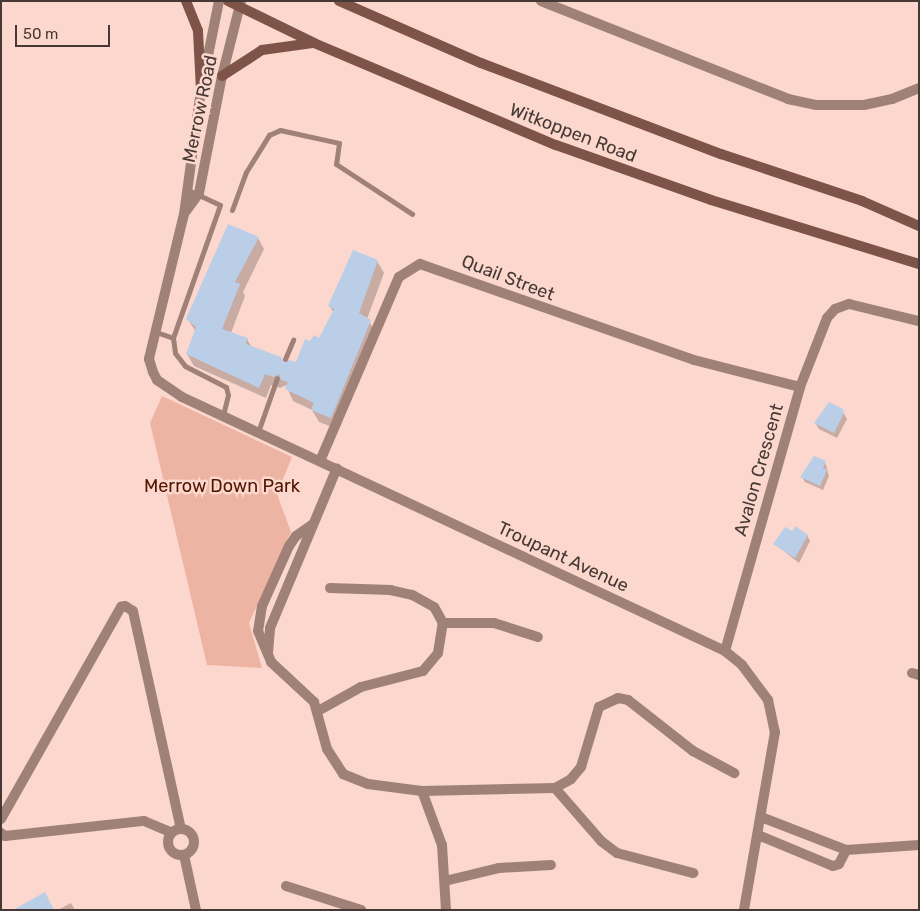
<!DOCTYPE html>
<html>
<head>
<meta charset="utf-8">
<style>
  body { margin:0 }
  #map { position:relative; width:920px; height:911px; overflow:hidden; background:#fbd7cd; font-family:Rubik,sans-serif }
  div>[style] { position:absolute }
  .green>* { inset:0; background:#eeb4a3 }
  .shadow>* { inset:0; background:#0003 }
  .building>* { inset:0; background:#bacee7 }
  .lane>* { height:5px; margin:-2.5px; padding:0 2.5px; transform-origin:2.5px; border-radius:2.5px; background:#9f8178 }
  .street>* { height:10px; margin:-5px; padding:0 5px; transform-origin:5px; border-radius:5px; background:#9f8178 }
  .street>.ring { margin:-5px; padding:0; box-sizing:content-box; background:none; border:10px solid #9f8178; border-radius:50% }
  .secondary>* { height:10px; margin:-5px; padding:0 5px; transform-origin:5px; border-radius:5px; background:#7d5447 }
  span { translate:-50% -50%; white-space:nowrap; text-align:center; line-height:1.15; -webkit-text-stroke:5px #fbd7cd; paint-order:stroke }
  .street-label { font-size:18px; color:#463834 }
  .park-label { font-size:18px; color:#501401 }
  .frame { position:absolute; inset:0; border:2px solid #463834; pointer-events:none }
  .scale { position:absolute; left:15px; top:25px; width:95px; height:22px; box-sizing:border-box; border:2px solid #463834; border-top:0; padding-left:6px; font-size:15px; line-height:18px; white-space:nowrap; color:#463834; -webkit-text-stroke:4px #fbd7cd; paint-order:stroke }
</style>
</head>
<body>
<div id="map">
  <div class="green">
    <div style="clip-path:polygon(162px 396px,292px 457px,277px 494px,291px 532px,249px 623px,262px 668px,207px 665px,150px 423px)"></div>
  </div>
  <div class="shadow">
    <div style="clip-path:polygon(258px 238px,264px 249px,243px 292px,245px 296px,231px 333px,247px 339px,252px 348px,284px 365px,296px 364px,311px 343px,320px 340px,333px 312px,330px 306px,377px 261px,384px 273px,367px 319px,377px 333px,337px 429px,319px 422px,312px 410px,293px 401px,286px 385px,280px 388px,271px 385px,266px 398px,194px 366px,187px 354px,196px 332px,187px 318px)"></div>
    <div style="clip-path:polygon(842px 410px,847px 419px,837px 438px,819px 429px,816px 424px)"></div>
    <div style="clip-path:polygon(825px 462px,829px 476px,823px 490px,805px 482px,802px 477px)"></div>
    <div style="clip-path:polygon(792px 533px,807px 535px,810px 541px,799px 563px,775px 544px)"></div>
    <div style="clip-path:polygon(71px 903px,75px 910px,58px 910px)"></div>
  </div>
  <div class="building">
    <div style="clip-path:polygon(228px 224px,259px 237px,235px 282px,240px 284px,222px 329px,248px 338px,246px 344px,281px 357px,284px 363px,289px 360px,296px 362px,305px 339px,310px 341px,314px 335px,319px 338px,334px 309px,328px 306px,353px 250px,378px 260px,359px 313px,371px 320px,331px 418px,311px 410px,314px 403px,285px 389px,288px 382px,281px 380px,279px 374px,273px 377px,265px 374px,259px 388px,186px 354px,196px 327px,186px 319px)"></div>
    <div style="clip-path:polygon(829px 402px,843px 409px,844px 413px,834px 433px,814px 423px)"></div>
    <div style="clip-path:polygon(814px 456px,826px 461px,823px 468px,827px 470px,820px 486px,800px 477px)"></div>
    <div style="clip-path:polygon(795px 526px,808px 535px,795px 558px,773px 544px,785px 527px,792px 531px)"></div>
    <div style="clip-path:polygon(45px 892px,54px 910px,13px 910px)"></div>
  </div>
  <div class="lane">
    <div style="left:188px;top:190px;width:35px;rotate:25deg"></div>
    <div style="left:220px;top:205px;width:141px;rotate:109.5deg"></div>
    <div style="left:173px;top:338px;width:15px;rotate:82deg"></div>
    <div style="left:175px;top:353px;width:16px;rotate:52deg"></div>
    <div style="left:185px;top:366px;width:46px;rotate:27.1deg"></div>
    <div style="left:226px;top:387px;width:8px;rotate:76deg"></div>
    <div style="left:228px;top:395px;width:21px;rotate:104deg"></div>
    <div style="left:232px;top:210px;width:40px;rotate:-69.8deg"></div>
    <div style="left:246px;top:172px;width:44px;rotate:-58.1deg"></div>
    <div style="left:269px;top:135px;width:12px;rotate:-24deg"></div>
    <div style="left:280px;top:130px;width:60px;rotate:12.4deg"></div>
    <div style="left:339px;top:143px;width:21px;rotate:98deg"></div>
    <div style="left:336px;top:164px;width:91px;rotate:33.3deg"></div>
    <div style="left:156px;top:332px;width:18px;rotate:19deg"></div>
    <div style="left:285px;top:359px;width:21px;rotate:-67deg"></div>
    <div style="left:258px;top:432px;width:57px;rotate:-70.6deg"></div>
  </div>
  <div class="street">
    <div style="left:219px;top:1px;width:91px;rotate:101.4deg"></div>
    <div style="left:201px;top:90px;width:125px;rotate:97.8deg"></div>
    <div style="left:184px;top:214px;width:149px;rotate:103.6deg"></div>
    <div style="left:149px;top:359px;width:14px;rotate:73deg"></div>
    <div style="left:153px;top:372px;width:9px;rotate:63deg"></div>
    <div style="left:157px;top:380px;width:30px;rotate:34deg"></div>
    <div style="left:182px;top:397px;width:599px;rotate:25.07deg"></div>
    <div style="left:725px;top:651px;width:22px;rotate:39deg"></div>
    <div style="left:742px;top:665px;width:44px;rotate:53.4deg"></div>
    <div style="left:768px;top:700px;width:33px;rotate:78deg"></div>
    <div style="left:775px;top:732px;width:181px;rotate:99.9deg"></div>
    <div style="left:541px;top:1px;width:266px;rotate:21.6deg"></div>
    <div style="left:788px;top:99px;width:29px;rotate:12deg"></div>
    <div style="left:816px;top:105px;width:48px"></div>
    <div style="left:864px;top:105px;width:29px;rotate:-12deg"></div>
    <div style="left:892px;top:99px;width:29px;rotate:-22deg"></div>
    <div style="left:186px;top:211px;width:22px;rotate:-54deg"></div>
    <div style="left:199px;top:193px;width:119px;rotate:-78.9deg"></div>
    <div style="left:222px;top:76px;width:77px;rotate:-75.8deg"></div>
    <div style="left:320px;top:461px;width:200px;rotate:-66.8deg"></div>
    <div style="left:399px;top:277px;width:25px;rotate:-32deg"></div>
    <div style="left:420px;top:264px;width:290px;rotate:19.3deg"></div>
    <div style="left:694px;top:360px;width:109px;rotate:14.3deg"></div>
    <div style="left:313px;top:524px;width:21px;rotate:145deg"></div>
    <div style="left:296px;top:536px;width:12px;rotate:125deg"></div>
    <div style="left:289px;top:546px;width:66px;rotate:114.2deg"></div>
    <div style="left:262px;top:606px;width:25px;rotate:99deg"></div>
    <div style="left:258px;top:631px;width:34px;rotate:67deg"></div>
    <div style="left:271px;top:662px;width:59px;rotate:42.9deg"></div>
    <div style="left:314px;top:702px;width:49px;rotate:74.5deg"></div>
    <div style="left:327px;top:749px;width:30px;rotate:57deg"></div>
    <div style="left:343px;top:774px;width:27px;rotate:22deg"></div>
    <div style="left:368px;top:784px;width:54px;rotate:7.4deg"></div>
    <div style="left:422px;top:791px;width:133px;rotate:-1.3deg"></div>
    <div style="left:555px;top:788px;width:18px;rotate:-29deg"></div>
    <div style="left:571px;top:779px;width:16px;rotate:-50deg"></div>
    <div style="left:581px;top:767px;width:63px;rotate:-73.3deg"></div>
    <div style="left:599px;top:707px;width:21px;rotate:-25deg"></div>
    <div style="left:618px;top:698px;width:10px;rotate:11deg"></div>
    <div style="left:628px;top:700px;width:83px;rotate:38.1deg"></div>
    <div style="left:693px;top:751px;width:47px;rotate:28.2deg"></div>
    <div style="left:443px;top:623px;width:51px"></div>
    <div style="left:494px;top:623px;width:46px;rotate:17.7deg"></div>
    <div style="left:725px;top:651px;width:274px;rotate:-74.1deg"></div>
    <div style="left:800px;top:387px;width:74px;rotate:-68.6deg"></div>
    <div style="left:827px;top:318px;width:12px;rotate:-48deg"></div>
    <div style="left:835px;top:309px;width:15px;rotate:-20deg"></div>
    <div style="left:849px;top:304px;width:72px;rotate:13.7deg"></div>
    <div style="left:268px;top:652px;width:24px;rotate:-85deg"></div>
    <div style="left:270px;top:628px;width:173px;rotate:-67.3deg"></div>
    <div style="left:912px;top:673px;width:7px;rotate:16deg"></div>
    <div style="left:318px;top:711px;width:49px;rotate:-29.2deg"></div>
    <div style="left:361px;top:687px;width:64px;rotate:-14.5deg"></div>
    <div style="left:423px;top:671px;width:23px;rotate:-50deg"></div>
    <div style="left:438px;top:653px;width:30px;rotate:-81deg"></div>
    <div style="left:443px;top:623px;width:18px;rotate:-119deg"></div>
    <div style="left:434px;top:607px;width:25px;rotate:-151deg"></div>
    <div style="left:412px;top:595px;width:22px;rotate:-167deg"></div>
    <div style="left:391px;top:590px;width:61px;rotate:-178.1deg"></div>
    <div style="left:555px;top:788px;width:70px;rotate:49deg"></div>
    <div style="left:601px;top:841px;width:20px;rotate:37deg"></div>
    <div style="left:617px;top:853px;width:79px;rotate:14.7deg"></div>
    <div style="left:422px;top:791px;width:58px;rotate:69.7deg"></div>
    <div style="left:442px;top:845px;width:65px;rotate:86.5deg"></div>
    <div style="left:761px;top:817px;width:91px;rotate:21.2deg"></div>
    <div style="left:846px;top:850px;width:73px;rotate:-3.9deg"></div>
    <div style="left:1px;top:819px;width:244px;rotate:-60.5deg"></div>
    <div style="left:121px;top:607px;width:4px;rotate:-14deg"></div>
    <div style="left:125px;top:606px;width:9px;rotate:32deg"></div>
    <div style="left:133px;top:611px;width:223px;rotate:77.6deg"></div>
    <div class="ring" style="left:168px;top:829px;width:16px;height:16px"></div>
    <div style="left:1px;top:833px;width:5px;rotate:37deg"></div>
    <div style="left:5px;top:836px;width:140px;rotate:-6.2deg"></div>
    <div style="left:144px;top:821px;width:30px;rotate:23deg"></div>
    <div style="left:758px;top:835px;width:81px;rotate:22.5deg"></div>
    <div style="left:833px;top:866px;width:6px;rotate:-18deg"></div>
    <div style="left:839px;top:864px;width:16px;rotate:-63deg"></div>
    <div style="left:184px;top:855px;width:56px;rotate:77.7deg"></div>
    <div style="left:445px;top:881px;width:56px;rotate:-13.5deg"></div>
    <div style="left:499px;top:868px;width:52px;rotate:-3.3deg"></div>
    <div style="left:286px;top:886px;width:79px;rotate:17.7deg"></div>
  </div>
  <div class="secondary">
    <div style="left:186px;top:1px;width:32px;rotate:68deg"></div>
    <div style="left:198px;top:31px;width:59px;rotate:87.1deg"></div>
    <div style="left:228px;top:1px;width:96px;rotate:26deg"></div>
    <div style="left:314px;top:43px;width:263px;rotate:22.9deg"></div>
    <div style="left:556px;top:145px;width:164px;rotate:19.5deg"></div>
    <div style="left:711px;top:200px;width:218px;rotate:17.1deg"></div>
    <div style="left:339px;top:1px;width:155px;rotate:23.6deg"></div>
    <div style="left:481px;top:63px;width:257px;rotate:20.8deg"></div>
    <div style="left:721px;top:154px;width:149px;rotate:18.4deg"></div>
    <div style="left:862px;top:201px;width:62px;rotate:23.7deg"></div>
    <div style="left:222px;top:76px;width:48px;rotate:-33deg"></div>
    <div style="left:262px;top:50px;width:51px;rotate:-7.8deg"></div>
  </div>
  <div class="street-label">
    <span style="left:200px;top:109px;rotate:-78deg">Merrow Road</span>
    <span style="left:573px;top:133px;rotate:21deg">Witkoppen Road</span>
    <span style="left:508px;top:278px;rotate:21deg">Quail Street</span>
    <span style="left:759px;top:470px;rotate:-74deg">Avalon Crescent</span>
    <span style="left:563px;top:557px;rotate:25deg">Troupant Avenue</span>
  </div>
  <div class="park-label">
    <span style="left:222px;top:486px">Merrow Down Park</span>
  </div>
  <div class="frame"></div>
  <div class="scale">50 m</div>
</div>
</body>
</html>
